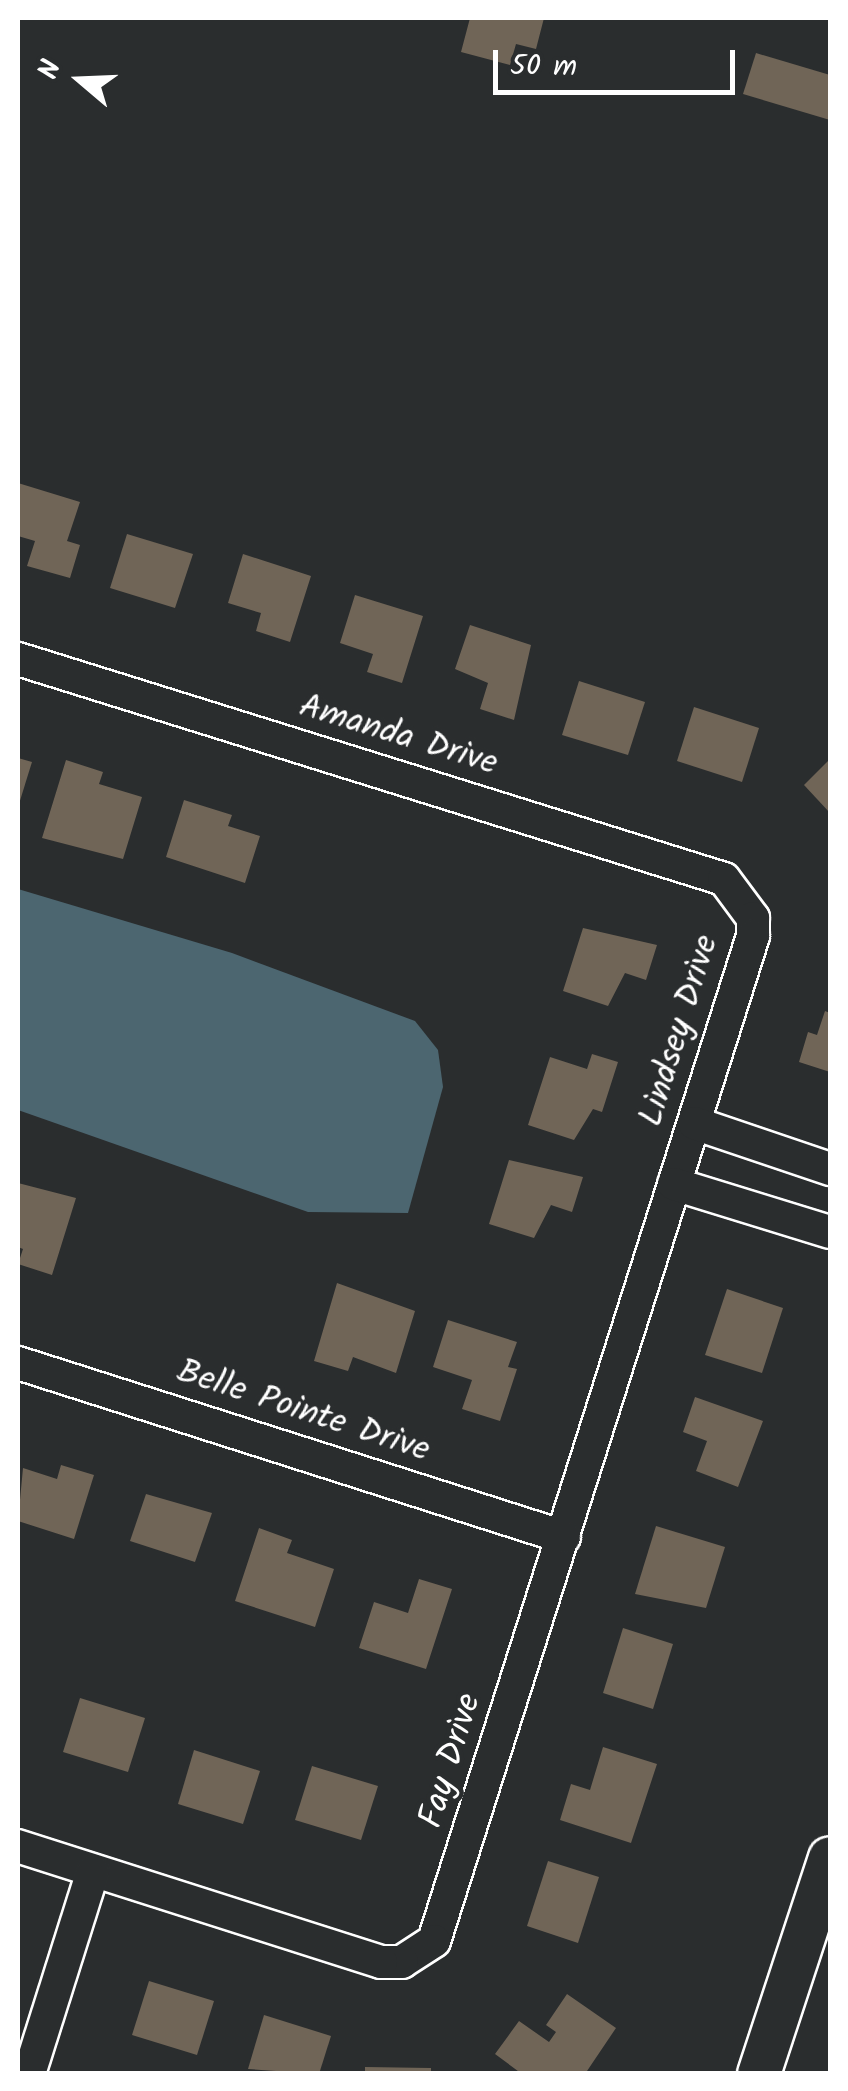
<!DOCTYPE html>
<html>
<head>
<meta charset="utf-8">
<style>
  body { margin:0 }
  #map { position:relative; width:848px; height:2091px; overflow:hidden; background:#2a2d2e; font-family:Kalam,sans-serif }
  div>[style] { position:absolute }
  .water>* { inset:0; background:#4c6670 }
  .building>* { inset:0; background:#706557 }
  .roads { filter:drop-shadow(2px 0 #fff) drop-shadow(-2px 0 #fff) drop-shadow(0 2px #fff) drop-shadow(0 -2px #fff) }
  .minor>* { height:32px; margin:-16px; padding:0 16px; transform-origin:16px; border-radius:16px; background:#2a2d2e }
  .major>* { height:42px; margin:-21px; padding:0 21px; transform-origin:21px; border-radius:21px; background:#2a2d2e }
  span { translate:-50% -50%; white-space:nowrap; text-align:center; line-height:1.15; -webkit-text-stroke:9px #2a2d2e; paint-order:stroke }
  .street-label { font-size:35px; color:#fff }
  .frame { position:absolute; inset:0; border:20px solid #fff; pointer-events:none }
  .north { position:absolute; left:30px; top:30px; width:100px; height:100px; -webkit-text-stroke:8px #2a2d2e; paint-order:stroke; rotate:289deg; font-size:28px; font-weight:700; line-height:40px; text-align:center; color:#fff }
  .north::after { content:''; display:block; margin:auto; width:35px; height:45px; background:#fff; clip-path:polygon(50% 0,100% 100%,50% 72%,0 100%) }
  .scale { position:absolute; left:493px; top:50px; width:242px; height:45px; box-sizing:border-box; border:5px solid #fff; border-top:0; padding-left:12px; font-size:30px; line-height:35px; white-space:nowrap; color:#fff; -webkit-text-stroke:8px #2a2d2e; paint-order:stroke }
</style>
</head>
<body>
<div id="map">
  <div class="water">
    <div style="clip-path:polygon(18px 889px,232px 953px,415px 1021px,438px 1050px,443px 1087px,408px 1213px,308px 1212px,18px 1110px)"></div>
  </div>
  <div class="building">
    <div style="clip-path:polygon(470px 18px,544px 18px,536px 49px,516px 44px,510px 65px,461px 52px)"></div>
    <div style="clip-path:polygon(756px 53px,830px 75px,830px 120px,743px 94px)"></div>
    <div style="clip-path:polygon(18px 483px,80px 502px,67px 541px,80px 545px,70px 578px,27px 566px,35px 541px,18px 536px)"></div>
    <div style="clip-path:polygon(127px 534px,193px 554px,175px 608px,110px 588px)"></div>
    <div style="clip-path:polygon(243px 554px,311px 576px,290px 642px,256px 631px,261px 613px,228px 603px)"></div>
    <div style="clip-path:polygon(355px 595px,423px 616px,402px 683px,367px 672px,373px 654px,340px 643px)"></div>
    <div style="clip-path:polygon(470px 625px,531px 645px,514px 720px,480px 709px,488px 683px,455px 669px)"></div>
    <div style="clip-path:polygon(579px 681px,645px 702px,628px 755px,562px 735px)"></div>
    <div style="clip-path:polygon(694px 707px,759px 728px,742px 782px,677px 761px)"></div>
    <div style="clip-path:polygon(18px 758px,32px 762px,18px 807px)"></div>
    <div style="clip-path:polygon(830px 759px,830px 813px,804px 785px)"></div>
    <div style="clip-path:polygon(66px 760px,103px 772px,99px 784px,142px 797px,123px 859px,42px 838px)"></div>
    <div style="clip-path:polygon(184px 800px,232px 815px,228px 826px,260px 836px,245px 883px,166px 857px)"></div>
    <div style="clip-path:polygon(583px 928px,657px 945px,646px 980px,625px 973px,608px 1006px,563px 991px)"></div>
    <div style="clip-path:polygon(825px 1011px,830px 1013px,830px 1072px,799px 1062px,808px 1032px,817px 1035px)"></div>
    <div style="clip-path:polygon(592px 1054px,618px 1062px,602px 1112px,593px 1109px,574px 1140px,528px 1125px,550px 1057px,587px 1069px)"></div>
    <div style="clip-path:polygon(509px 1160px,583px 1177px,572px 1212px,551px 1205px,534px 1238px,489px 1224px)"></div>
    <div style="clip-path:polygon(18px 1183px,76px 1198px,52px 1275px,18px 1264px,23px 1249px,18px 1247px)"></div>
    <div style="clip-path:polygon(337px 1283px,415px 1311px,396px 1373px,353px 1357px,348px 1371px,314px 1361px)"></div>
    <div style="clip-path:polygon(727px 1289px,783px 1308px,762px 1373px,705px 1355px)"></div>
    <div style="clip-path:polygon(448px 1320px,517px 1342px,508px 1367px,517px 1369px,500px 1421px,462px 1409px,472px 1380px,433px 1367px)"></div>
    <div style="clip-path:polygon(695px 1397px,763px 1421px,738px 1487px,696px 1471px,707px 1441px,683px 1432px)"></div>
    <div style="clip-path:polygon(61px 1465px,94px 1475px,74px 1539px,18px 1521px,23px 1468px,57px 1479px)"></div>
    <div style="clip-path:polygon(146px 1494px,212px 1513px,195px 1562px,130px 1541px)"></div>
    <div style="clip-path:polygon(656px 1526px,725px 1547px,706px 1608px,635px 1594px)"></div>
    <div style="clip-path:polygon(259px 1528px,292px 1540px,287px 1553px,334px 1569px,315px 1627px,235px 1601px)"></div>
    <div style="clip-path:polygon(419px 1579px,452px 1589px,426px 1669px,359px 1648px,374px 1602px,408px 1613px)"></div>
    <div style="clip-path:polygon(623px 1628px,673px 1644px,653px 1709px,603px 1693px)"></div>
    <div style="clip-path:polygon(80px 1698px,145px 1718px,128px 1772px,63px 1752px)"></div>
    <div style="clip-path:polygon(603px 1747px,657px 1764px,631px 1843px,560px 1820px,571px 1784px,590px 1790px)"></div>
    <div style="clip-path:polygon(194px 1750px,260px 1771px,243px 1824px,178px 1804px)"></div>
    <div style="clip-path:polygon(312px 1766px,378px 1786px,361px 1840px,295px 1820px)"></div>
    <div style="clip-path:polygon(548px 1861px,599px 1877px,578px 1943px,527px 1926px)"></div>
    <div style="clip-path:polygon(149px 1981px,214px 2001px,197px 2055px,132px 2035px)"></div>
    <div style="clip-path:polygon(567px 1994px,616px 2028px,585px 2074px,522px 2074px,495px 2054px,519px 2021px,549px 2042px,556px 2032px,546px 2025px)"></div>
    <div style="clip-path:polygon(264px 2015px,331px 2036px,319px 2074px,248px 2069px)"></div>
    <div style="clip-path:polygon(365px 2067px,431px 2068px,431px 2074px,365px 2074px)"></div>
  </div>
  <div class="roads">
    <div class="minor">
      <div style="left:18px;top:659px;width:739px;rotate:17.31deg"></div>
      <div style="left:724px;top:879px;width:49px;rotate:53.4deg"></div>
      <div style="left:753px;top:918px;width:18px;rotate:90deg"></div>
      <div style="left:753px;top:936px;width:1054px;rotate:107.61deg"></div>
      <div style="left:434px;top:1941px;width:38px;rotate:147deg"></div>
      <div style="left:402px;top:1962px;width:21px;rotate:180deg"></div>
      <div style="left:381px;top:1962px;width:381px;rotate:-162.3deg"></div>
      <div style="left:694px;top:1123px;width:144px;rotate:18.7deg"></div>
      <div style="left:674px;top:1184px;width:163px;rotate:17.1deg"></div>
      <div style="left:18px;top:1363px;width:573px;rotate:17.68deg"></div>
      <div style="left:29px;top:2074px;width:213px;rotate:-72.5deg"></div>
    </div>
    <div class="major">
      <div style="left:759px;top:2074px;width:227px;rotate:-71.8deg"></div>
    </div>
  </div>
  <div class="street-label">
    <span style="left:398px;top:736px;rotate:17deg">Amanda Drive</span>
    <span style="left:680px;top:1031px;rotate:-73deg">Lindsey Drive</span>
    <span style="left:303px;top:1412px;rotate:18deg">Belle Pointe Drive</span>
    <span style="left:451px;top:1761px;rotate:-73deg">Fay Drive</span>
  </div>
  <div class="frame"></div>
  <div class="north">N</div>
  <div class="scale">50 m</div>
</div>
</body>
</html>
